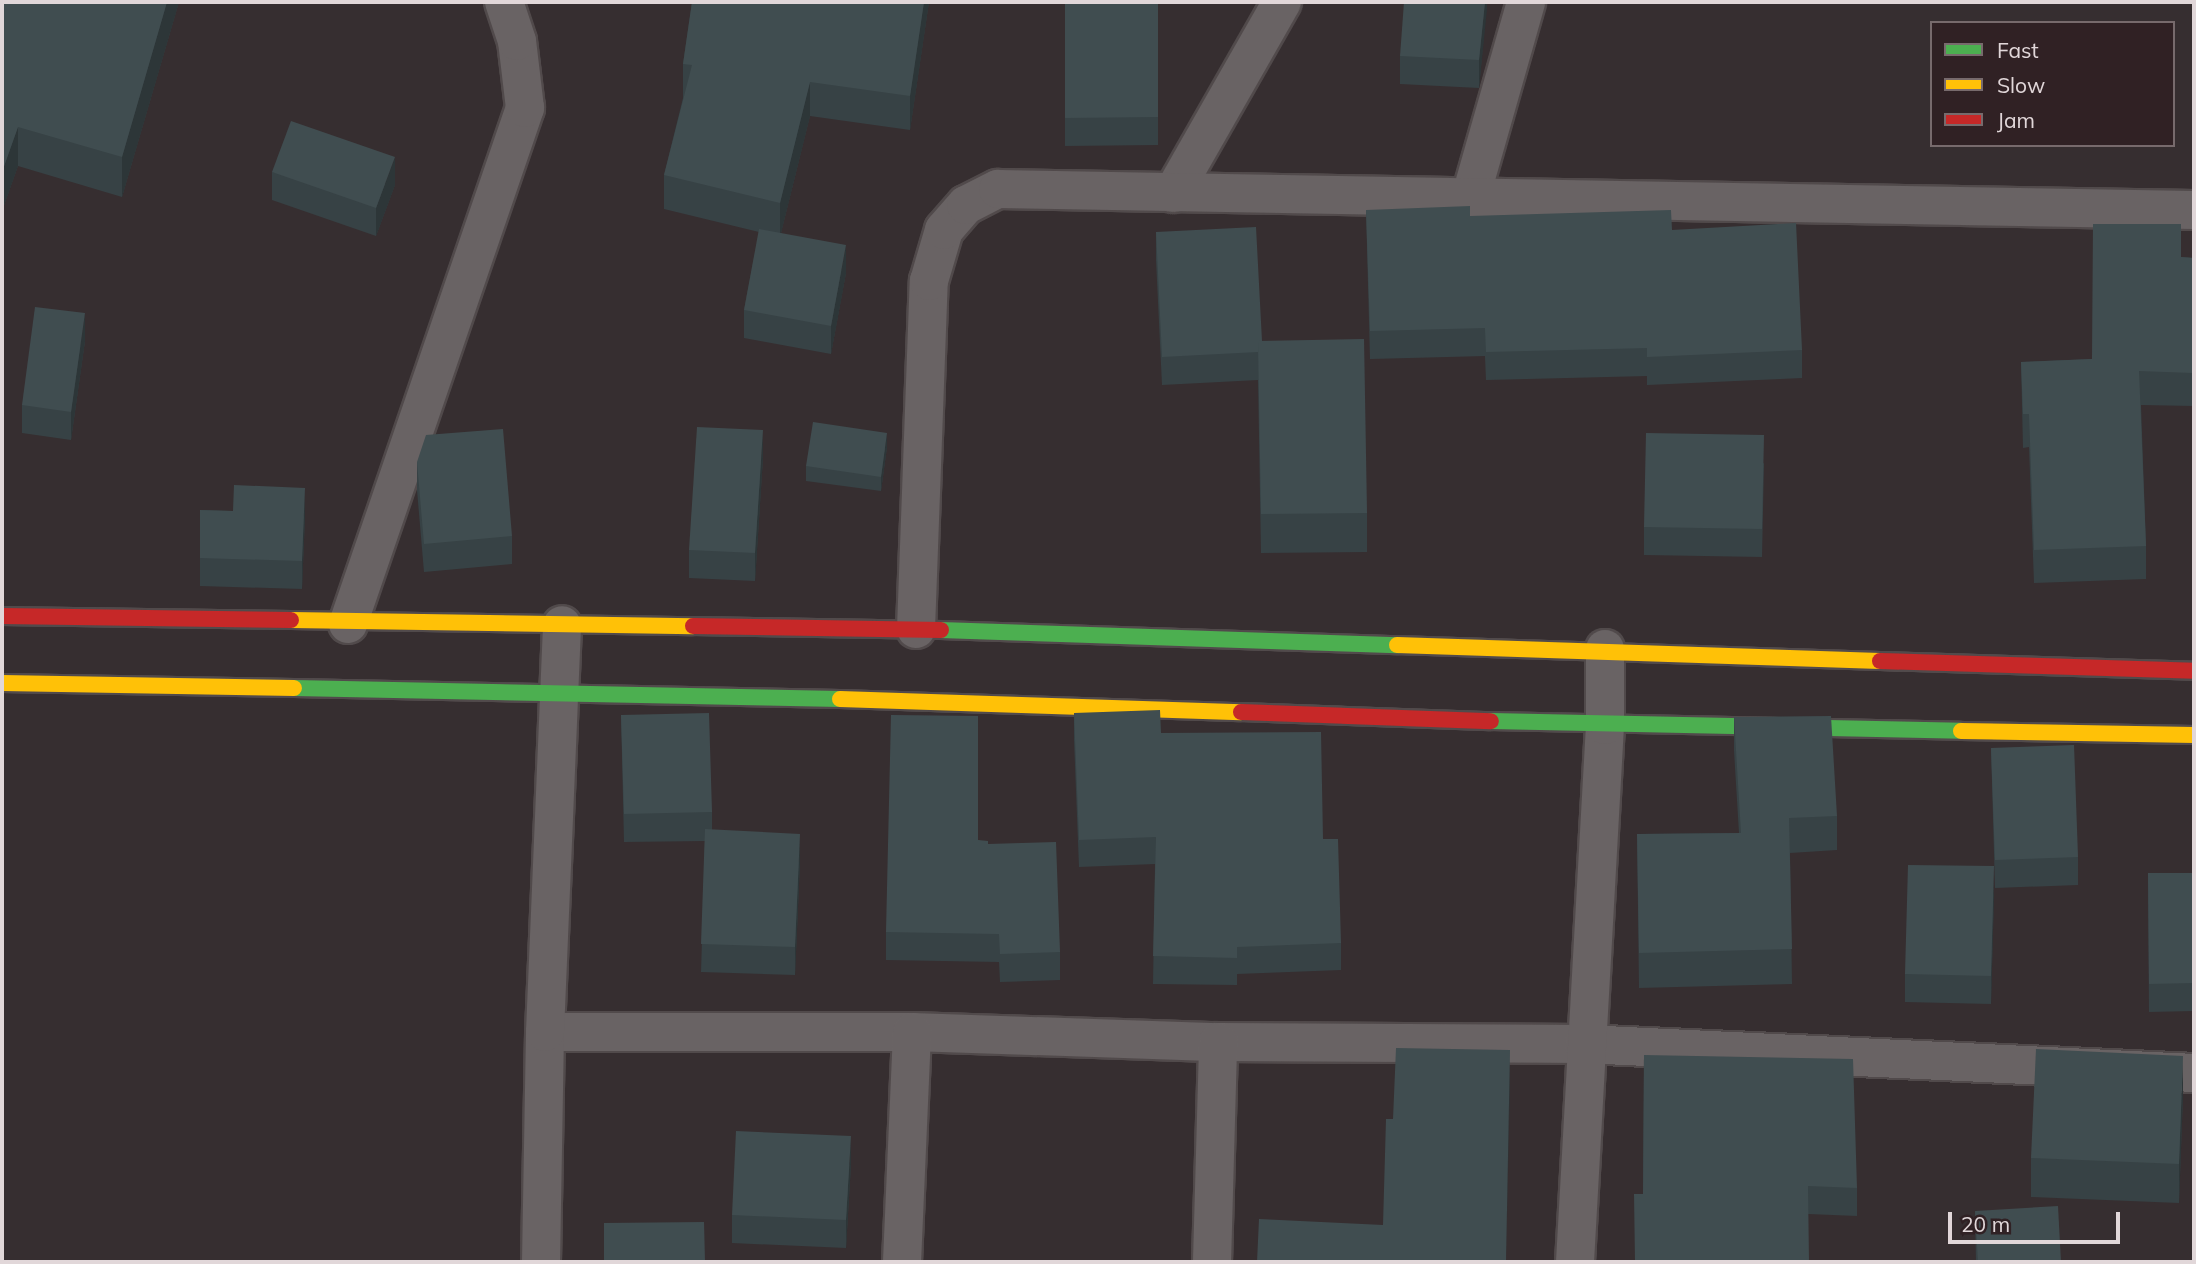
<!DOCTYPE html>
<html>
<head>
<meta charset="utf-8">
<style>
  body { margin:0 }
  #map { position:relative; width:2196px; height:1264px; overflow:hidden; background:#362e30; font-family:Mulish,sans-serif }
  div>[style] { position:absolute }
  .roads { filter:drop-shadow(2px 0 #514a4b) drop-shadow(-2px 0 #514a4b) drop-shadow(0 2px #514a4b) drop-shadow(0 -2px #514a4b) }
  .street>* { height:38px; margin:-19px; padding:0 19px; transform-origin:19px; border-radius:19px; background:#696364 }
  .fast>* { height:16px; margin:-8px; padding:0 8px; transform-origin:8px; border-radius:8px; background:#4caf50 }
  .slow>* { height:16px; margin:-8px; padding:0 8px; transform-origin:8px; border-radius:8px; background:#ffc107 }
  .jam>* { height:16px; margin:-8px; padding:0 8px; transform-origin:8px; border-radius:8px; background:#c62828 }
  .wall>* { inset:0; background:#374245 }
  .shaded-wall>* { inset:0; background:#2d3638 }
  .building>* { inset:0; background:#404d50 }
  span { translate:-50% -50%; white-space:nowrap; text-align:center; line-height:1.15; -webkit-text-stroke:5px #302124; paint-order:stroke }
  .frame { position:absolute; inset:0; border:4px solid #e1d7d9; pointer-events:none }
  .legend { position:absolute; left:1930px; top:21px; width:245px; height:126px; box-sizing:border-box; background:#302124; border:2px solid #776a6c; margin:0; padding:9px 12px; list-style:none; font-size:21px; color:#e1d7d9 }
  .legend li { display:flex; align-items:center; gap:14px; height:35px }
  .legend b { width:35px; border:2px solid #776a6c }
  .scale { position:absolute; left:1948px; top:1212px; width:172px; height:32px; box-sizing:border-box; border:4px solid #e1d7d9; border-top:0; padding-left:9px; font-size:21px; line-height:24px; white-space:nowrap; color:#e1d7d9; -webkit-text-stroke:5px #302124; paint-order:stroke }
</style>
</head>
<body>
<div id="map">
  <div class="roads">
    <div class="street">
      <div style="left:1173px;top:193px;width:220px;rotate:-60.3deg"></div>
      <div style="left:1470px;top:199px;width:205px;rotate:-74.1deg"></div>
      <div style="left:348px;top:624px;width:546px;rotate:-71.07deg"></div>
      <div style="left:525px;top:108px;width:67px;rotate:-96.8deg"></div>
      <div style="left:517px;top:41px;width:41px;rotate:-108.4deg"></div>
      <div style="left:916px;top:629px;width:348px;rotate:-87.9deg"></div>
      <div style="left:929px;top:281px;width:53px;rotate:-73.6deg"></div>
      <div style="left:944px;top:230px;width:33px;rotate:-49deg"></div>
      <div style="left:966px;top:205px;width:36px;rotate:-27deg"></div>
      <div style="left:998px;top:189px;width:1196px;rotate:1.01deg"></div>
      <div style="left:545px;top:1032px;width:367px"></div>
      <div style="left:912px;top:1032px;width:306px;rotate:1.9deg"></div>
      <div style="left:1218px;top:1042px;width:366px;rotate:0.3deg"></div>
      <div style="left:1584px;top:1044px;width:611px;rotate:2.72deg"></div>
      <div style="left:541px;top:1262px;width:230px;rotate:-89deg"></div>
      <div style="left:545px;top:1032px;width:407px;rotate:-87.6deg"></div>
      <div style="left:902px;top:1262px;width:230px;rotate:-87.5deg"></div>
      <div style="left:1212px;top:1262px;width:220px;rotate:-88.4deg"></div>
      <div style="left:1575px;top:1262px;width:538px;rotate:-86.8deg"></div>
      <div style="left:1605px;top:725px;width:76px;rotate:-90deg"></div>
    </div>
    <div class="fast">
      <div style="left:941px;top:630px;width:456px;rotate:1.9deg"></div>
      <div style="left:294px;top:688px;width:546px;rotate:1.15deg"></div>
      <div style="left:1491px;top:721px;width:470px;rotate:1.2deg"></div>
    </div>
    <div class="slow">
      <div style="left:291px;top:620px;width:402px;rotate:0.9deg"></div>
      <div style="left:1397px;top:645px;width:483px;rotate:1.9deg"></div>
      <div style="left:2px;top:683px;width:292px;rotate:1deg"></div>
      <div style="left:840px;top:699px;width:401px;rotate:1.9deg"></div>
      <div style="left:1961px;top:731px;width:233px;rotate:1deg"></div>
    </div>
    <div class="jam">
      <div style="left:2px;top:616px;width:289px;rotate:0.8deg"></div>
      <div style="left:693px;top:626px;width:248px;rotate:0.9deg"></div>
      <div style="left:1880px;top:661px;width:314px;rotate:1.8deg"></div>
      <div style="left:1241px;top:712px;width:250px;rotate:2.1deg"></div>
    </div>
  </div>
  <div class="wall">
    <div style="clip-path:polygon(2px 2px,179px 2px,122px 197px,18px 166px,2px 211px)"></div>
    <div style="clip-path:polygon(692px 2px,929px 2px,910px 130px,810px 116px,781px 233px,846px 273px,831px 354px,744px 338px,744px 310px,759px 232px,664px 209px,664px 175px,683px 98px,683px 64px)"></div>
    <div style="clip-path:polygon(1065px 2px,1158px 2px,1158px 145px,1065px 146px)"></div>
    <div style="clip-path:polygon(1487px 2px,1479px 88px,1400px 84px,1400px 56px)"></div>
    <div style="clip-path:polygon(272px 172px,395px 185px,376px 236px,272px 200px)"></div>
    <div style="clip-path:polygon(1366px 210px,1672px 230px,1802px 350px,1802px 378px,1647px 385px,1647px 376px,1486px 380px,1485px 356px,1370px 359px)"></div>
    <div style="clip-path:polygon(1156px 232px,1262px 341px,1367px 513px,1367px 552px,1261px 553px,1258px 380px,1162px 385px,1156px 260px)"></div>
    <div style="clip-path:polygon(2181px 257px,2194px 258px,2194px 406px,2141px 405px,2146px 546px,2146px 579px,2034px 583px,2029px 447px,2023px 448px,2021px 362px,2092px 359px)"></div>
    <div style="clip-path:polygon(85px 341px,71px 440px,22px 433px,22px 405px)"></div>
    <div style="clip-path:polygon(887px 447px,881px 491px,806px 481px,806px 466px)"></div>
    <div style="clip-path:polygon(763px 458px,755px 581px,689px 578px,689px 550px)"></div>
    <div style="clip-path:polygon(417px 462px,512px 536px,512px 564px,424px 572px,417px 490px)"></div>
    <div style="clip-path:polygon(1764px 463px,1762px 557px,1644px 555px,1644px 527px)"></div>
    <div style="clip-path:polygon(200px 510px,233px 511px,305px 516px,302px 589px,200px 586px)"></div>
    <div style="clip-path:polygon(1074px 713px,1161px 733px,1323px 839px,1341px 943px,1341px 970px,1237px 974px,1237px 985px,1153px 984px,1155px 864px,1079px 867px,1074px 740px)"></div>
    <div style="clip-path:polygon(621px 715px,712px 812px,712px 830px,800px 862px,795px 975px,701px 972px,705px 841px,624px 842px)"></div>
    <div style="clip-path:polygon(1734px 717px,1837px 816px,1837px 850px,1790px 853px,1792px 984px,1639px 988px,1637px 834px,1739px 833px,1734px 751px)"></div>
    <div style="clip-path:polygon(1991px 748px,2078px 857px,2078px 885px,1995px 888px)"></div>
    <div style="clip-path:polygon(978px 840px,988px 844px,1060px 952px,1060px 980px,1000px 982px,999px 962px,886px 960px,886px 932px)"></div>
    <div style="clip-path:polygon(2148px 873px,2194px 873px,2194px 1011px,2149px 1012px)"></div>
    <div style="clip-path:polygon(1994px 894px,1991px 1004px,1905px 1002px,1905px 974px)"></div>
    <div style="clip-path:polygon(1644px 1055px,1857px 1188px,1857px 1216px,1808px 1214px,1643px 1194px)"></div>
    <div style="clip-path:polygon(2183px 1095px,2179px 1203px,2031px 1197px,2031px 1158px)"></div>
    <div style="clip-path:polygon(851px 1164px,846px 1248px,732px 1243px,732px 1215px)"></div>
    <div style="clip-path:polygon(1975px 1211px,2061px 1262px,1976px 1262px)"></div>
  </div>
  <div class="shaded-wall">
    <div style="clip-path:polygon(167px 2px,179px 2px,122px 197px,122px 157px)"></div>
    <div style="clip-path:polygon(924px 2px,929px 2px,910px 130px,910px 96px)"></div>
    <div style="clip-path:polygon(1485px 2px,1487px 2px,1487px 9px,1479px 88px,1479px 60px)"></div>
    <div style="clip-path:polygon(810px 82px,810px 116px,780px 237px,780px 203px)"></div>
    <div style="clip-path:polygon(18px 127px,18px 166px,2px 211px,2px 172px)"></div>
    <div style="clip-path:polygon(395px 157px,395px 185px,376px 236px,376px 208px)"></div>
    <div style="clip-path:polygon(846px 245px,846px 273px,831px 354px,831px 326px)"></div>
    <div style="clip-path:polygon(85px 313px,85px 341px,71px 440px,71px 412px)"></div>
    <div style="clip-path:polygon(763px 430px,763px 458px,755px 581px,755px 553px)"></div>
    <div style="clip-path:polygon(887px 433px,887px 447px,881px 491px,881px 477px)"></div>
    <div style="clip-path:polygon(305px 488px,305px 516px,302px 589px,302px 561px)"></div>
    <div style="clip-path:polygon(800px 834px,800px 862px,795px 975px,795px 947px)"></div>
    <div style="clip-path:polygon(1994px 866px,1994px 894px,1991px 1004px,1991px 976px)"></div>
    <div style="clip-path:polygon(1510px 1050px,1510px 1086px,1506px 1262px)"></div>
    <div style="clip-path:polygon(2183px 1056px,2183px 1095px,2179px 1203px,2179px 1164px)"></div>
    <div style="clip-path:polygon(851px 1136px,851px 1164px,846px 1248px,846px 1220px)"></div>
  </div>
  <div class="building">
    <div style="clip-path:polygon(2px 2px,167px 2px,122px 157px,18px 127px,2px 172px)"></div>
    <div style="clip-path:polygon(692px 2px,924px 2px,910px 96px,810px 82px,780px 203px,664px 175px,692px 65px,683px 64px)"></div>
    <div style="clip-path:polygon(1065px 2px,1158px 2px,1158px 117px,1065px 118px)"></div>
    <div style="clip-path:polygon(1404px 2px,1485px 2px,1479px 60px,1400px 56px)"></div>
    <div style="clip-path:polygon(291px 121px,395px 157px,376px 208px,272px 172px)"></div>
    <div style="clip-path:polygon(1470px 206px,1470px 216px,1671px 210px,1672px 230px,1796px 223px,1802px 350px,1647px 357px,1647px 348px,1486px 352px,1485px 328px,1370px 331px,1366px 210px)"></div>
    <div style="clip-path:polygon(2093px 224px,2181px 224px,2181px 257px,2194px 258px,2194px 373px,2139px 371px,2146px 546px,2034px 550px,2029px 414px,2023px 414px,2021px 362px,2092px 359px)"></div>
    <div style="clip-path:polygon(1256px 227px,1262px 341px,1258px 341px,1258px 352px,1162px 357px,1156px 232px)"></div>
    <div style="clip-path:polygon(759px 229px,846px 245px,831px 326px,744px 310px)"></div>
    <div style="clip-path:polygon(35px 307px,85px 313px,71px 412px,22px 405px)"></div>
    <div style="clip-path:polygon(1364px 339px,1367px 513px,1261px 514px,1258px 341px)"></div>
    <div style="clip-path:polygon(813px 422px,887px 433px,881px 477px,806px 466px)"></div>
    <div style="clip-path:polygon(697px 427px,763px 430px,755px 553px,689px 550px)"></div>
    <div style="clip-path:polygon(503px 429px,512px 536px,424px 544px,417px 462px,426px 435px)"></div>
    <div style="clip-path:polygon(1646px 433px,1764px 435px,1762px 529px,1644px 527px)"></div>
    <div style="clip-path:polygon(234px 485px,305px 488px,302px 561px,200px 558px,200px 510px,233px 511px)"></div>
    <div style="clip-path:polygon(1160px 710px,1161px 733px,1321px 732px,1323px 839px,1338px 839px,1341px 943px,1237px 947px,1237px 958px,1153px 956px,1156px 837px,1079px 840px,1074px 713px)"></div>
    <div style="clip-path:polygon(709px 713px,712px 812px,624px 814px,621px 715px)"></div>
    <div style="clip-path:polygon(891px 715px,978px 716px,978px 840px,988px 841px,988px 844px,1056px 842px,1060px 952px,1000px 954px,999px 934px,886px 932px)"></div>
    <div style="clip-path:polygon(1831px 716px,1837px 816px,1789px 818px,1792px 949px,1639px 953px,1637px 834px,1741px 833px,1734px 717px)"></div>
    <div style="clip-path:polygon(2074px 745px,2078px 857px,1995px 860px,1991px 748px)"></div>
    <div style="clip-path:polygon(705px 829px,800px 834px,795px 947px,701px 944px)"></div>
    <div style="clip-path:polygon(1908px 865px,1994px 866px,1991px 976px,1905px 974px)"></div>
    <div style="clip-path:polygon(2148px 873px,2194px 873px,2194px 983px,2149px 984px)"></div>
    <div style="clip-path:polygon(1396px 1048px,1510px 1050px,1506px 1262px,1257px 1262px,1259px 1219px,1383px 1225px,1386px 1119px,1393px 1119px)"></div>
    <div style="clip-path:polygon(2036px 1049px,2183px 1056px,2179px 1164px,2031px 1158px)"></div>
    <div style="clip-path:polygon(1644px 1055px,1853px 1059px,1857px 1188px,1808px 1186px,1809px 1262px,1635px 1262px,1634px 1194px,1643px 1194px)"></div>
    <div style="clip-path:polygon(736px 1131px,851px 1136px,846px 1220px,732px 1215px)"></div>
    <div style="clip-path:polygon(2058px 1206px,2061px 1262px,1978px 1262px,1975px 1211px)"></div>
    <div style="clip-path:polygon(704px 1222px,705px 1262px,604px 1262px,604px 1223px)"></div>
  </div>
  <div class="frame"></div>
  <ul class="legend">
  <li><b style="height:9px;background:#4caf50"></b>Fast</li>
  <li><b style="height:9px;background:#ffc107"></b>Slow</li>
  <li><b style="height:9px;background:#c62828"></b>Jam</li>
  </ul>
  <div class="scale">20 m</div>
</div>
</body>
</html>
